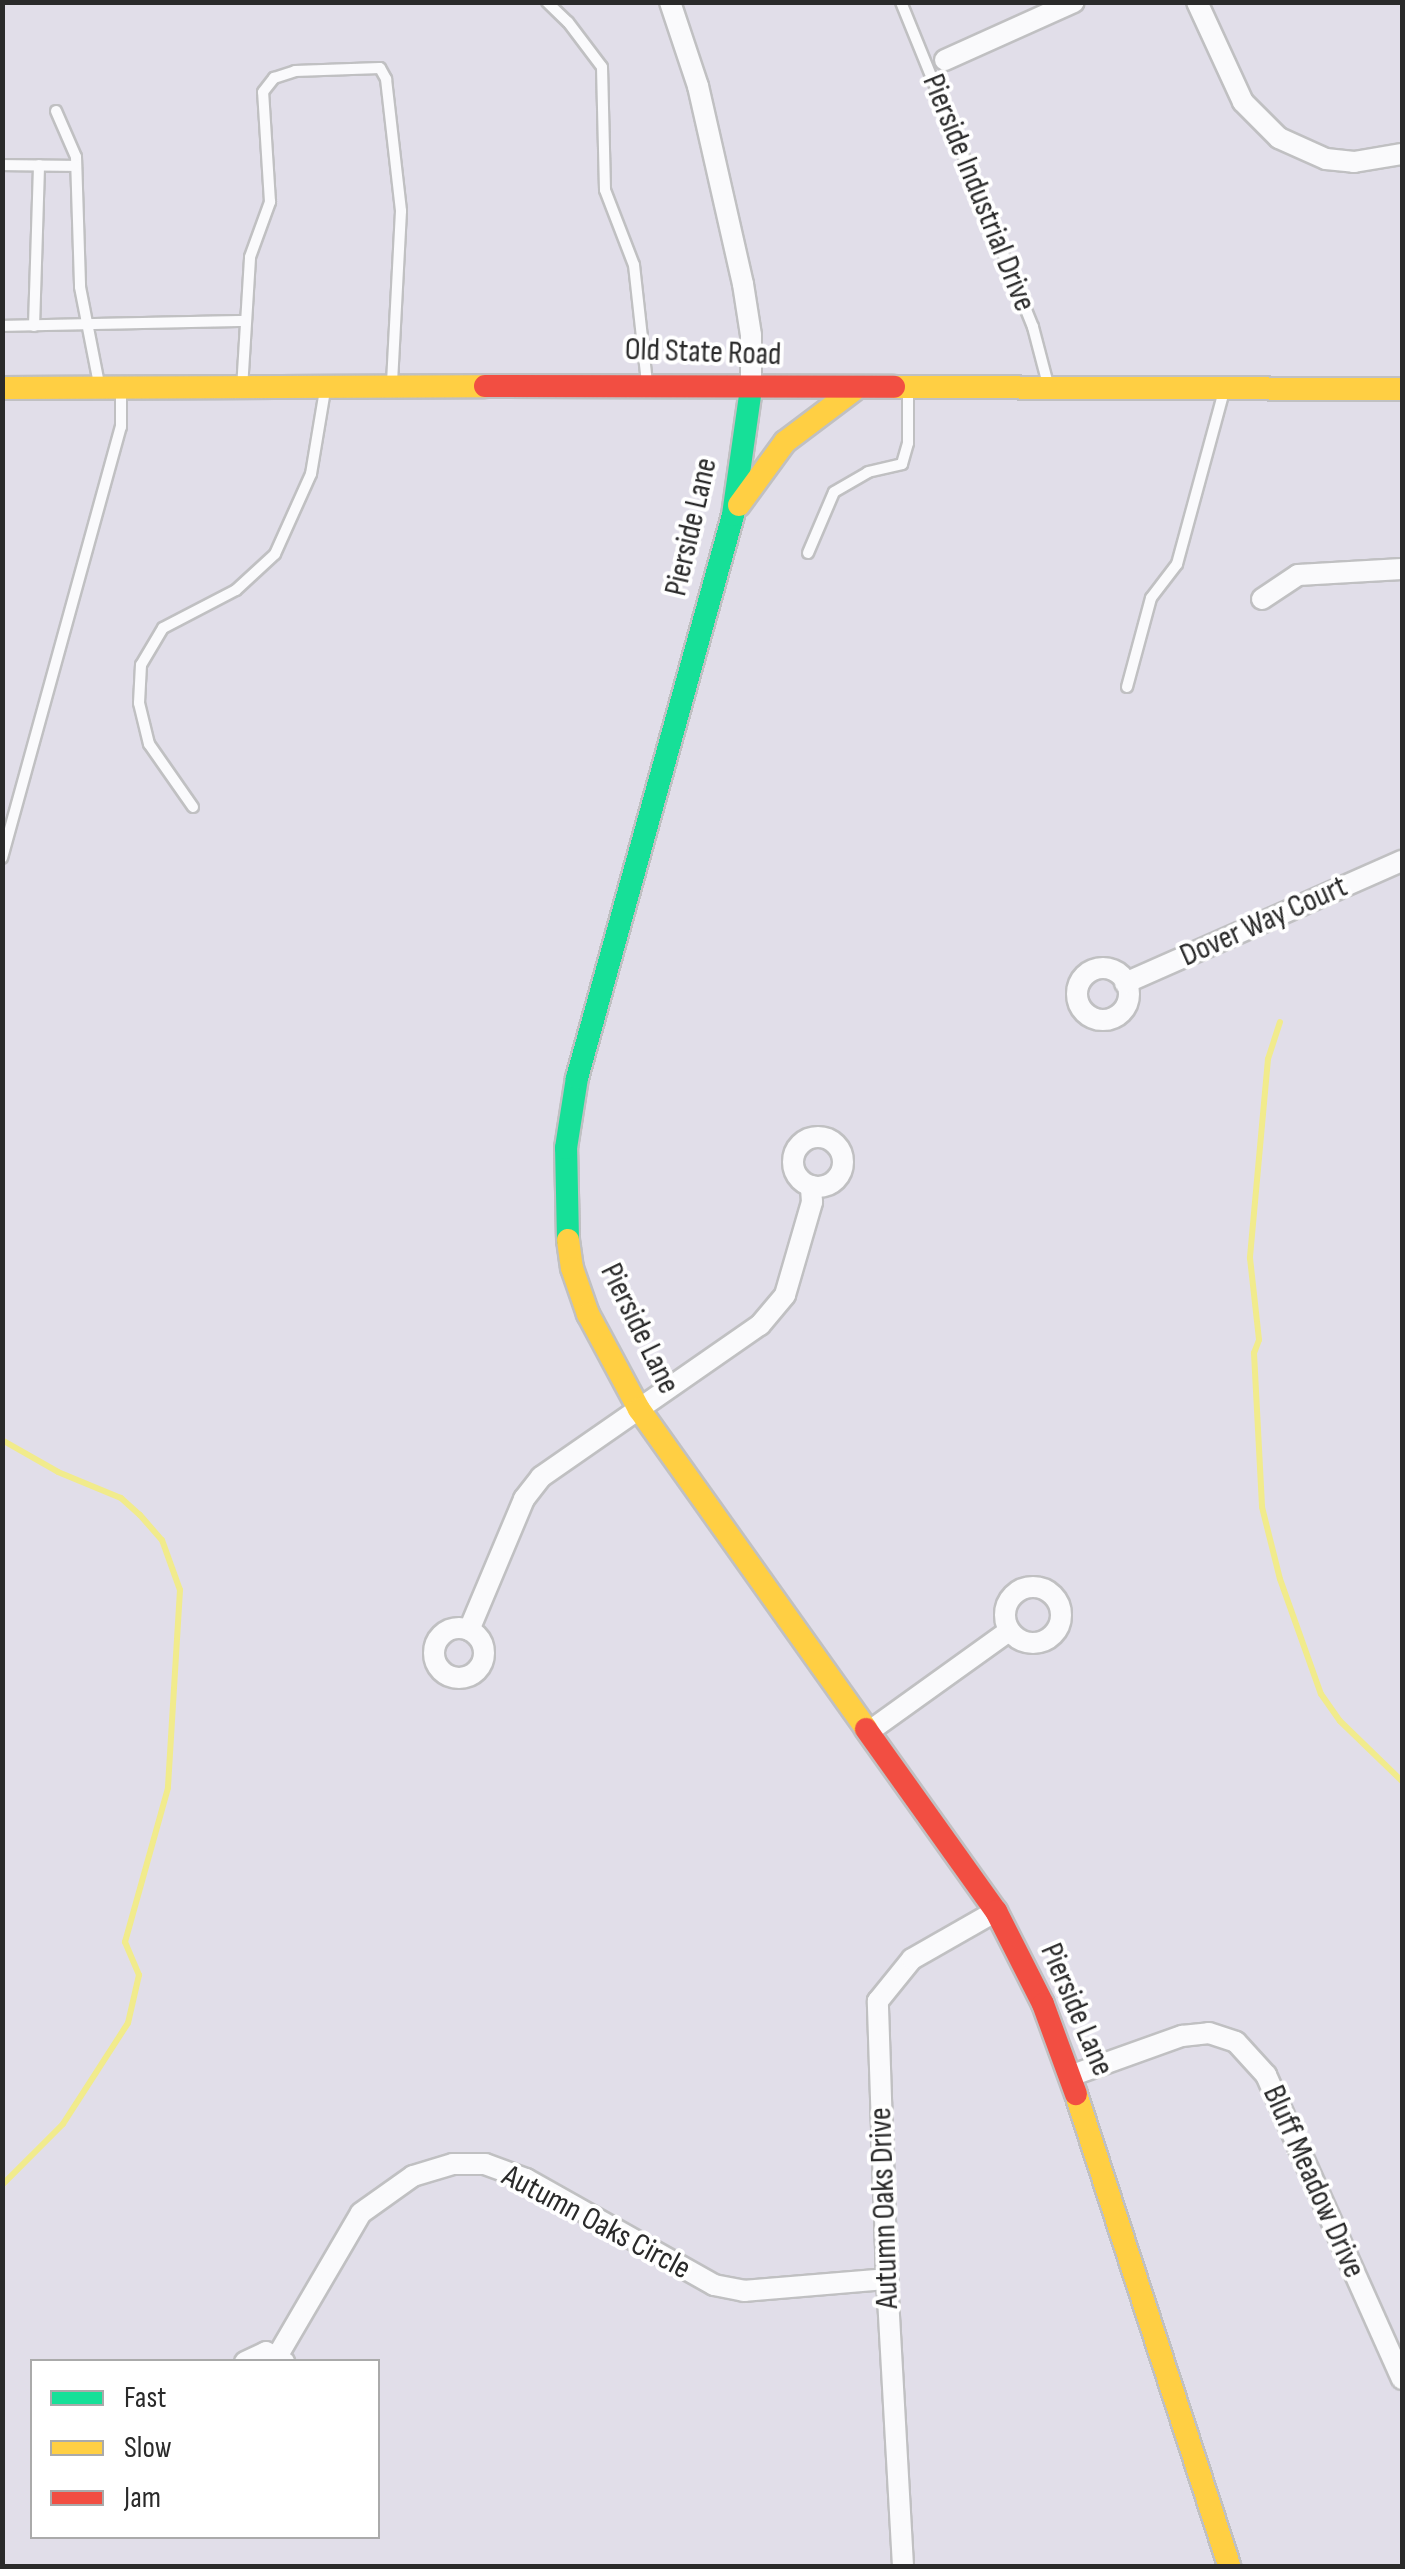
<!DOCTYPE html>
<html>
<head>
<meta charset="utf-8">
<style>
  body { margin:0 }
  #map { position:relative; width:1405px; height:2569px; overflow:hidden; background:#e1dee9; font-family:"Sofia Sans Condensed",sans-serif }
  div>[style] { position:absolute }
  .stream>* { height:6px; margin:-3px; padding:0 3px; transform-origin:3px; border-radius:3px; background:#f1eb8c }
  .roads { filter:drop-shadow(2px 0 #c0c0c2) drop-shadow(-2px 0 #c0c0c2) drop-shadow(0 2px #c0c0c2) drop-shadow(0 -2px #c0c0c2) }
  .lane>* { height:10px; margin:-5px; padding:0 5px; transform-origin:5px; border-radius:5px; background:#fafafc }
  .street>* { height:20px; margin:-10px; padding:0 10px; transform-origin:10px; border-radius:10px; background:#fafafc }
  .street>.ring { margin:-10px; padding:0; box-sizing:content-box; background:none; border:20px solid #fafafc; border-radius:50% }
  .fast>* { height:22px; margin:-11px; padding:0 11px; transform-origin:11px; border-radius:11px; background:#16e098 }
  .slow>* { height:22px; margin:-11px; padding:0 11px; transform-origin:11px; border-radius:11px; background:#ffcf43 }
  .jam>* { height:22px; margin:-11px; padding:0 11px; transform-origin:11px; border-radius:11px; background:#f24e42 }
  span { translate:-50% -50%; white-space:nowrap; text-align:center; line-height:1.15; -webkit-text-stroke:8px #fff; paint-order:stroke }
  .street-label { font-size:32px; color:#2a2a2a }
  .frame { position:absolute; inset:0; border:5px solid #2a2a2a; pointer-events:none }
  .legend { position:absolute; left:30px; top:2359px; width:350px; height:180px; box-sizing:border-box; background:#fff; border:2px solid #aaa; margin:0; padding:12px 18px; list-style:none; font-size:30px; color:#2a2a2a }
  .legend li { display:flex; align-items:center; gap:20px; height:50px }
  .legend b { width:50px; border:2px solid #aaa }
</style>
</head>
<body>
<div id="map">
  <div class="stream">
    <div style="left:1280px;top:1022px;width:39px;rotate:108deg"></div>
    <div style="left:1268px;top:1059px;width:200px;rotate:95.2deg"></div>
    <div style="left:1250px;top:1258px;width:82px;rotate:83.7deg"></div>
    <div style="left:1259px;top:1340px;width:14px;rotate:111deg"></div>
    <div style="left:1254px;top:1353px;width:154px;rotate:87deg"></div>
    <div style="left:1262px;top:1507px;width:74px;rotate:76deg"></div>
    <div style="left:1280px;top:1579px;width:122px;rotate:70.4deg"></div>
    <div style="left:1321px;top:1694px;width:33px;rotate:55deg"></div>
    <div style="left:1340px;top:1721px;width:86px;rotate:44.1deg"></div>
    <div style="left:2px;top:1440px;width:64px;rotate:29.7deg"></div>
    <div style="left:58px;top:1472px;width:68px;rotate:22.4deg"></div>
    <div style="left:121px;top:1498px;width:25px;rotate:42deg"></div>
    <div style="left:140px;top:1515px;width:33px;rotate:49deg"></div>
    <div style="left:162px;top:1540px;width:53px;rotate:70.2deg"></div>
    <div style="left:180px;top:1590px;width:198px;rotate:93.5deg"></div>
    <div style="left:168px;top:1788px;width:160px;rotate:105.6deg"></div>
    <div style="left:125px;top:1942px;width:36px;rotate:67deg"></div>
    <div style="left:139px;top:1975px;width:49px;rotate:102.9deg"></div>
    <div style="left:128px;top:2023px;width:120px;rotate:122.8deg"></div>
    <div style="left:63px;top:2124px;width:86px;rotate:135deg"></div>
  </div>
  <div class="roads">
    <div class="lane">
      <div style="left:547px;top:2px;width:29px;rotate:44deg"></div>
      <div style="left:568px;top:22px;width:56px;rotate:52.9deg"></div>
      <div style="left:602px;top:67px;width:123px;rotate:88.6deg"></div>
      <div style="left:605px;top:190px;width:80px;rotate:68.9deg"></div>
      <div style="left:634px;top:265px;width:118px;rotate:83.7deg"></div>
      <div style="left:901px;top:2px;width:351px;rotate:67.9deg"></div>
      <div style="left:1033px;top:327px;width:59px;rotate:75.3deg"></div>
      <div style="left:56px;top:111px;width:50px;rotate:66.5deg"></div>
      <div style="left:76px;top:157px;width:130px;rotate:88.2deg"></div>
      <div style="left:80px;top:287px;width:99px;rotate:78.9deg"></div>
      <div style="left:2px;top:165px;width:74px;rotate:0.8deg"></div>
      <div style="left:2px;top:326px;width:244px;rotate:-1.2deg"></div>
      <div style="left:34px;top:326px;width:161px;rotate:-88.2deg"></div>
      <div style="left:242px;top:389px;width:132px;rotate:-86.5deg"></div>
      <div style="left:250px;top:257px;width:59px;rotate:-70deg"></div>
      <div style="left:270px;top:202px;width:110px;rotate:-93.6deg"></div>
      <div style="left:263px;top:92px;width:18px;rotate:-52deg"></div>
      <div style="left:274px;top:78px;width:22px;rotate:-18deg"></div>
      <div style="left:295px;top:71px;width:85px;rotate:-2deg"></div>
      <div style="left:380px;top:68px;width:13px;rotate:61deg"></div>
      <div style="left:386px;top:79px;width:133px;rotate:83.5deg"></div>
      <div style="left:401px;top:211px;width:172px;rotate:93deg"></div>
      <div style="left:808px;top:553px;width:66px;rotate:-66.9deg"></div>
      <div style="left:834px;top:492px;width:39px;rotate:-30deg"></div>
      <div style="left:868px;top:472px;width:35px;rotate:-13deg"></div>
      <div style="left:902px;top:464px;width:22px;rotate:-74deg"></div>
      <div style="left:908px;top:443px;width:54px;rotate:-90deg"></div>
      <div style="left:1127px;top:687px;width:92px;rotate:-74.9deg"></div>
      <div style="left:1151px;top:598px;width:43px;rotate:-52.6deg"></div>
      <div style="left:1177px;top:564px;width:179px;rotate:-74.8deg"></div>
      <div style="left:193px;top:807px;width:77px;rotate:-124.9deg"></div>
      <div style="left:149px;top:744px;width:42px;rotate:-103.7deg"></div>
      <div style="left:139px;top:703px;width:38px;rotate:-87deg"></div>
      <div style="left:141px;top:665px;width:43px;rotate:-59.3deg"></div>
      <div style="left:163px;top:628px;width:82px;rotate:-27.5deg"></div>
      <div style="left:236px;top:590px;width:53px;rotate:-42.7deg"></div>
      <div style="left:275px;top:554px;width:88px;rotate:-65.8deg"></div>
      <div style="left:311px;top:474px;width:85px;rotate:-80.5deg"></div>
      <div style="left:2px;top:858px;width:447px;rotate:-74.6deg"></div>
      <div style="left:121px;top:427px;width:37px;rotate:-90deg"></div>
    </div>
    <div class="street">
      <div style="left:670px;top:2px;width:89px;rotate:71.6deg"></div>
      <div style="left:698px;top:86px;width:203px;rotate:77.2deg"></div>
      <div style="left:743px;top:284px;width:52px;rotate:81.1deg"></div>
      <div style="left:751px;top:335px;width:54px;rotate:90deg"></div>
      <div style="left:1197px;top:2px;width:110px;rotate:65.3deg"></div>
      <div style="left:1243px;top:102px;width:51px;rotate:45deg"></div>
      <div style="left:1279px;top:138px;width:51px;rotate:24.1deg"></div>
      <div style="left:1326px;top:159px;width:28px;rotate:6deg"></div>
      <div style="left:1354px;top:162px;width:49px;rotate:-9.5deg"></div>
      <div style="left:945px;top:60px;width:141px;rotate:-24.2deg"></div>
      <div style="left:1262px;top:599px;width:43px;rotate:-33.7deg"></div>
      <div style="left:1298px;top:575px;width:104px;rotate:-3.3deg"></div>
      <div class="ring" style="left:1077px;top:968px;width:32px;height:32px"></div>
      <div style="left:1125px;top:983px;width:303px;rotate:-23.8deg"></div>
      <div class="ring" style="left:793px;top:1137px;width:30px;height:30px"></div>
      <div class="ring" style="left:1005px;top:1587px;width:36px;height:36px"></div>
      <div class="ring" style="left:434px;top:1628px;width:30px;height:30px"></div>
      <div style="left:469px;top:1630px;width:142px;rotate:-67.2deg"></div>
      <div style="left:524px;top:1499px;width:28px;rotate:-52deg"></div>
      <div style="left:541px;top:1477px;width:267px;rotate:-34.8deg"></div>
      <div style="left:760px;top:1325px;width:39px;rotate:-50deg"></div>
      <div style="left:785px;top:1295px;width:97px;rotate:-73.8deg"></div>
      <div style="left:812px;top:1202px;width:16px;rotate:-94deg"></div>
      <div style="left:871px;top:1730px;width:170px;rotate:-35.7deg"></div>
      <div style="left:1070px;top:2076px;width:119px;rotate:-19.7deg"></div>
      <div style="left:1182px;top:2036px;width:27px;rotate:-6deg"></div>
      <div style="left:1209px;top:2033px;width:28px;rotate:18deg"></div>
      <div style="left:1236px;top:2042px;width:45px;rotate:47.7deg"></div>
      <div style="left:1266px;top:2075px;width:333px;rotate:65.9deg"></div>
      <div style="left:278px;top:2355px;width:164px;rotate:-59.7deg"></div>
      <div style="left:361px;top:2213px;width:64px;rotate:-35.4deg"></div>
      <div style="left:413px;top:2176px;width:42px;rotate:-16.7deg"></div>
      <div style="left:453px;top:2164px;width:32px"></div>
      <div style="left:485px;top:2164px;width:44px;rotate:20.1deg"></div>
      <div style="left:526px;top:2179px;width:216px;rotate:29.4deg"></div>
      <div style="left:714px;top:2285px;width:31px;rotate:11deg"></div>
      <div style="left:744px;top:2291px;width:144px;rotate:-4.8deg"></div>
      <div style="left:245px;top:2362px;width:23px;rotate:-25deg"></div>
      <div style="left:266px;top:2352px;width:21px;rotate:29deg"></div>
      <div style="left:903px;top:2566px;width:287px;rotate:-93.2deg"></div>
      <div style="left:887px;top:2279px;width:278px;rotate:-91.9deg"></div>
      <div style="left:878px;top:2001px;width:54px;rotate:-51deg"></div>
      <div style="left:912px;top:1959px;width:97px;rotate:-29.7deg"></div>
    </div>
    <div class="fast">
      <div style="left:568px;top:1240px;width:92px;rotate:-91.2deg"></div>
      <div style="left:566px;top:1148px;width:71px;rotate:-81.1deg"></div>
      <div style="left:577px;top:1078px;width:584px;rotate:-74.51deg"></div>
      <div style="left:733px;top:515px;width:127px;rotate:-81.9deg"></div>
    </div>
    <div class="slow">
      <div style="left:894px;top:387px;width:508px;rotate:0.23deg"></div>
      <div style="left:2px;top:388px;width:483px;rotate:-0.2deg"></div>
      <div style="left:739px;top:505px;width:78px;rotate:-53.9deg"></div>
      <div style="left:785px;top:442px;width:86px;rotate:-37deg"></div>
      <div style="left:568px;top:1240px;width:28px;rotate:82deg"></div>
      <div style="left:572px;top:1268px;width:49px;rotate:70.8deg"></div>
      <div style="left:588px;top:1314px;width:108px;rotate:61.8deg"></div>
      <div style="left:639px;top:1409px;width:392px;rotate:54.6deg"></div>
      <div style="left:1076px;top:2094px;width:496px;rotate:72deg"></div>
    </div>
    <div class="jam">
      <div style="left:485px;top:386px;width:409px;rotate:0.1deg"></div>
      <div style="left:866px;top:1729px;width:224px;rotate:54.5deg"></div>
      <div style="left:996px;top:1911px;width:104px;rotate:63.2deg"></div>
      <div style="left:1043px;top:2004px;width:96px;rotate:69.9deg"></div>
    </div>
  </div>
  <div class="street-label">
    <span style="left:978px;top:193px;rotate:68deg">Pierside Industrial Drive</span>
    <span style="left:703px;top:353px;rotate:2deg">Old State Road</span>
    <span style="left:692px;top:527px;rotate:-77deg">Pierside Lane</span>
    <span style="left:1264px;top:922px;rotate:-24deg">Dover Way Court</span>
    <span style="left:639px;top:1329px;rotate:64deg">Pierside Lane</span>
    <span style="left:1076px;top:2010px;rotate:67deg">Pierside Lane</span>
    <span style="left:1313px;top:2182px;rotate:66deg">Bluff Meadow Drive</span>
    <span style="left:885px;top:2208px;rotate:-92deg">Autumn Oaks Drive</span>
    <span style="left:596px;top:2223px;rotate:28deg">Autumn Oaks Circle</span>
  </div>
  <div class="frame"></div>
  <ul class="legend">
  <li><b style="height:12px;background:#16e098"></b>Fast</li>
  <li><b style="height:12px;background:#ffcf43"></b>Slow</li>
  <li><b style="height:12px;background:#f24e42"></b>Jam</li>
  </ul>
</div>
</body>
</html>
